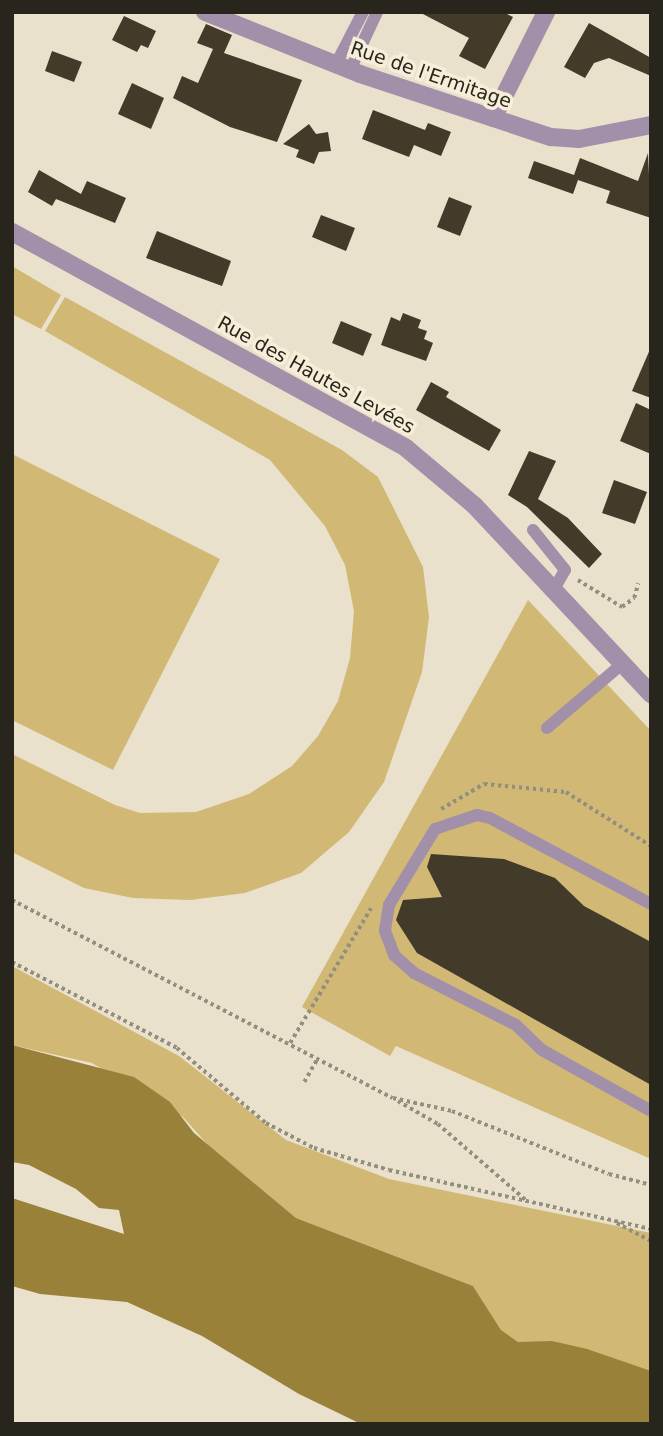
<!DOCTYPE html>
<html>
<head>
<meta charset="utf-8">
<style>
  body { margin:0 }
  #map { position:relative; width:663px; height:1436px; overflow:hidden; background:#e9e1cb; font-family:"DejaVu Sans",sans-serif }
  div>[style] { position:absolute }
  .green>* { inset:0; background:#d1b875 }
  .water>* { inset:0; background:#9a813a }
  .building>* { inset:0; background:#423b2a }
  .path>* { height:3.5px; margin-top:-1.75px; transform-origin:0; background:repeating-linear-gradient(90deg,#938e7e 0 3.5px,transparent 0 7px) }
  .service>* { height:12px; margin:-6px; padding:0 6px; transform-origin:6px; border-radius:6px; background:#a28fa9 }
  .minor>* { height:18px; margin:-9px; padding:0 9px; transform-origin:9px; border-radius:9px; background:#a28fa9 }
  .tertiary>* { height:18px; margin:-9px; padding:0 9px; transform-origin:9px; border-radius:9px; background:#a28fa9 }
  span { translate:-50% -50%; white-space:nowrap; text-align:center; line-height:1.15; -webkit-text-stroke:7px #f6eed8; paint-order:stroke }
  .street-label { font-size:19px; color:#28251d }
  .frame { position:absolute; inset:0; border:14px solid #28251d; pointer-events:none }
</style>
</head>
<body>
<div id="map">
  <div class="green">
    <div style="clip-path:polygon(12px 266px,61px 295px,41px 329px,12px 314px)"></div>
    <div style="clip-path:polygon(65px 297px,342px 450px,378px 477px,423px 567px,429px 617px,422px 672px,384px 782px,349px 832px,301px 873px,245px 893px,190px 900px,133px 898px,84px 888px,12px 852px,12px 754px,115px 805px,140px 813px,196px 812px,249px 794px,292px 766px,318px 736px,338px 701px,350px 658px,354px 611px,345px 565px,325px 526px,270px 460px,45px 331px)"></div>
    <div style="clip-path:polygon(12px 454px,220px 559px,113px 770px,12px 720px)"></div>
    <div style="clip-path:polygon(528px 600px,651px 731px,651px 1159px,396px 1046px,390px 1056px,302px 1007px)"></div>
    <div style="clip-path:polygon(12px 966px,179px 1056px,286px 1140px,389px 1179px,651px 1233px,651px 1371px,552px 1342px,518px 1342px,501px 1330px,473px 1286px,296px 1218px,208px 1145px,183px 1117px,92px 1063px,12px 1045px)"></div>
  </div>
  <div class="water">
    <div style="clip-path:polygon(12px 1045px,134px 1077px,170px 1102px,194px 1133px,296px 1218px,473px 1286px,501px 1330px,518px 1342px,552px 1341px,587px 1349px,651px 1371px,651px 1424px,361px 1424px,299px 1394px,202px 1336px,127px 1302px,40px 1294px,12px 1286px,12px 1198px,124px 1234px,119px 1210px,99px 1208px,76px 1189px,29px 1165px,12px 1162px)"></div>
  </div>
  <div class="building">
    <div style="clip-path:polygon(419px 12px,503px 12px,513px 17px,485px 69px,459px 56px,469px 38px)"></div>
    <div style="clip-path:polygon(124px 16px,156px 31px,148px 48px,141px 45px,137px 52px,112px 40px)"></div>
    <div style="clip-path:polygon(589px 23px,651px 58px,651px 76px,609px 58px,594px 63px,585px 78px,564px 67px)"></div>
    <div style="clip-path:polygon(206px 24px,232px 35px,224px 53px,302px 80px,277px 142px,230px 127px,173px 98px,182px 76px,198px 83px,213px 49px,197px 43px)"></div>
    <div style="clip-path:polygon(52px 51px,82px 62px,74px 82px,45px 71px)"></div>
    <div style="clip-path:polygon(132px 83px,164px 98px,151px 129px,118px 114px)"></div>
    <div style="clip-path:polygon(373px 110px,425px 130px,428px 123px,451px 132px,441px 156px,414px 145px,409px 157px,362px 139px)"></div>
    <div style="clip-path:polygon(309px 124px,316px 134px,328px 132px,331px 151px,319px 152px,314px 164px,296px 157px,299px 150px,283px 144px)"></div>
    <div style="clip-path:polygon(648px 153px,651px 218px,606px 203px,610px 191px,578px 180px,573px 194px,528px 178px,534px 161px,574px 175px,580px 158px,638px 181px)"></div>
    <div style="clip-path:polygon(39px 170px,81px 194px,87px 181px,126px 198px,115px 223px,56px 199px,52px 206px,28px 192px)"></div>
    <div style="clip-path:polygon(449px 197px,472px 206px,460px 236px,437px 227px)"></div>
    <div style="clip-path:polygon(321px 215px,355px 228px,346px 251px,312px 237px)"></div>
    <div style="clip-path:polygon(157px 231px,231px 261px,222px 286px,146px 258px)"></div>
    <div style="clip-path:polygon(403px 313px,421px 320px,418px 328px,427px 331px,424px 339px,433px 343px,426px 361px,381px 345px,391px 317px,400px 321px)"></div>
    <div style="clip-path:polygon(341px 321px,372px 334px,363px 356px,332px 343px)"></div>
    <div style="clip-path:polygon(651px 347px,651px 398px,632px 391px)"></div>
    <div style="clip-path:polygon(431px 382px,449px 392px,446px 397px,501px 430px,489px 451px,416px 410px)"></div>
    <div style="clip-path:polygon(636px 403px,651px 410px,651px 454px,620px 441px)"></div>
    <div style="clip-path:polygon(529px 451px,556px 461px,538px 499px,568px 518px,602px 554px,589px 568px,527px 507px,508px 495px)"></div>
    <div style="clip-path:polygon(614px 480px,647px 492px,635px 524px,602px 513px)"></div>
    <div style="clip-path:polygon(431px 854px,504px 859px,555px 878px,584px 906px,651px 942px,651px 1085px,417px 953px,396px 920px,403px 900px,442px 897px,427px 867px)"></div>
  </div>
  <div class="path">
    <div style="left:578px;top:580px;width:52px;rotate:31.5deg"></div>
    <div style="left:622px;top:607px;width:15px;rotate:-37deg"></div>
    <div style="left:634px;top:598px;width:15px;rotate:-74deg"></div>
    <div style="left:441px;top:809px;width:50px;rotate:-30.2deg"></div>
    <div style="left:484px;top:784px;width:82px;rotate:5.6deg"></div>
    <div style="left:566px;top:792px;width:101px;rotate:32.4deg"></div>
    <div style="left:12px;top:900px;width:429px;rotate:27.5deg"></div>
    <div style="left:393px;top:1098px;width:60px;rotate:12.4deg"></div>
    <div style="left:452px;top:1111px;width:169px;rotate:21.9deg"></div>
    <div style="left:609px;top:1174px;width:43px;rotate:14.7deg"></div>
    <div style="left:12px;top:962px;width:186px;rotate:27.5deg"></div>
    <div style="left:177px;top:1048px;width:116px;rotate:40.1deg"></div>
    <div style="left:266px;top:1123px;width:54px;rotate:27.5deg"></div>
    <div style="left:314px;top:1148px;width:78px;rotate:16.3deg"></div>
    <div style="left:389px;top:1170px;width:269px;rotate:12.7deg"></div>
    <div style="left:290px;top:1043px;width:157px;rotate:-59deg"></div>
    <div style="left:304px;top:1082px;width:28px;rotate:-60deg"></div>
    <div style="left:398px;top:1101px;width:46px;rotate:29.9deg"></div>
    <div style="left:438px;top:1124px;width:118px;rotate:40.9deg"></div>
    <div style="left:617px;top:1223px;width:38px;rotate:28deg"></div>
  </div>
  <div class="service">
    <div style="left:336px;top:64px;width:59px;rotate:-62.6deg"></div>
    <div style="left:350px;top:70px;width:64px;rotate:-65deg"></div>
    <div style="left:533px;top:530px;width:51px;rotate:51.3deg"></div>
    <div style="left:565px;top:570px;width:24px;rotate:120deg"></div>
    <div style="left:547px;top:728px;width:99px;rotate:-40.5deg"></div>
    <div style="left:651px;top:904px;width:183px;rotate:-151.9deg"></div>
    <div style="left:490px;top:818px;width:13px;rotate:-167deg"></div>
    <div style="left:477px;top:815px;width:44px;rotate:161.6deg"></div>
    <div style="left:435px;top:829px;width:89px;rotate:121.2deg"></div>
    <div style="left:389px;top:905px;width:26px;rotate:99deg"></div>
    <div style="left:385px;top:931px;width:26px;rotate:69deg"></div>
    <div style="left:394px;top:955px;width:27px;rotate:42deg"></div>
    <div style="left:414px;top:973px;width:114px;rotate:27deg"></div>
    <div style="left:516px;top:1025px;width:36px;rotate:44deg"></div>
    <div style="left:542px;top:1050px;width:125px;rotate:29.2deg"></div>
  </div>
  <div class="minor">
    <div style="left:205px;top:12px;width:167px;rotate:21.8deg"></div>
    <div style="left:360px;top:74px;width:201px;rotate:18.3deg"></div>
    <div style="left:551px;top:137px;width:28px;rotate:4deg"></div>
    <div style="left:579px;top:139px;width:73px;rotate:-11deg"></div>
    <div style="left:493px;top:118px;width:119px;rotate:-63.4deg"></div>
  </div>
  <div class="tertiary">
    <div style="left:12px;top:232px;width:449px;rotate:28.7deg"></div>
    <div style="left:406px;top:448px;width:90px;rotate:40deg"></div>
    <div style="left:475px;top:506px;width:258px;rotate:46.9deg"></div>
  </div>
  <div class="street-label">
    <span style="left:431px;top:75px;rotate:19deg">Rue de l'Ermitage</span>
    <span style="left:316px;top:375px;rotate:29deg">Rue des Hautes Levées</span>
  </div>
  <div class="frame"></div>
</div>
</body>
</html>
